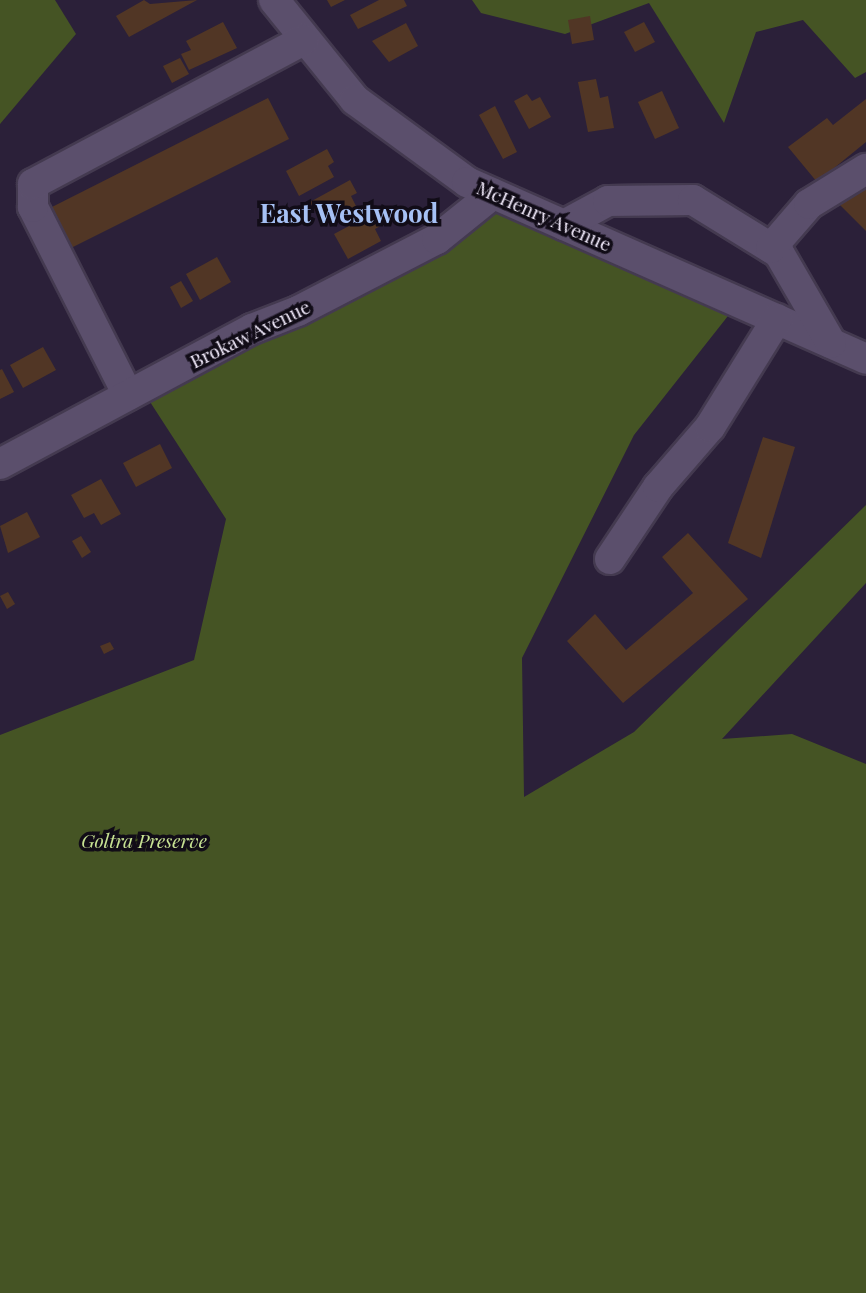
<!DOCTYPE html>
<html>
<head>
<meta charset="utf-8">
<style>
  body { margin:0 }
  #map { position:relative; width:866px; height:1293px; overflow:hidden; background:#2b2039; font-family:"Playfair Display",serif }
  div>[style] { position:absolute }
  .green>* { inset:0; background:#455424 }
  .building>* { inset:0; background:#513625 }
  .roads { filter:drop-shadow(2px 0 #443a50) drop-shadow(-2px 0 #443a50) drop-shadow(0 2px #443a50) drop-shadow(0 -2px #443a50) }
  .minor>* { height:30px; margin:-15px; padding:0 15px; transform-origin:15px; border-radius:15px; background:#5b4f6c }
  span { translate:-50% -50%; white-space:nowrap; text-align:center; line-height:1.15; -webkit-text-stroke:7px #110c17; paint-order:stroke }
  .street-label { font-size:19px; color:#f1eafb }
  .park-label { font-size:19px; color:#c8e393; font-style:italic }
  .district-label { font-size:26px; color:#a6c1f5; font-weight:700 }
</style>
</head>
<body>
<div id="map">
  <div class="green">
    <div style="clip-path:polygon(0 0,55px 0,76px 34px,0 124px)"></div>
    <div style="clip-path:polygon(472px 0,866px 0,866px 72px,855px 78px,803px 20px,756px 32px,724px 123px,649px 3px,565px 34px,481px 13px)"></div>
    <div style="clip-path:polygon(493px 194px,739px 302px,634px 435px,522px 658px,524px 797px,634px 732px,866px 505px,866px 583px,722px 739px,792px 734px,866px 764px,866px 1293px,0 1293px,0 735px,194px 660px,226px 519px,141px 388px)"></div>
  </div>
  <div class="building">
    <div style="clip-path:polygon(144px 0,150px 4px,197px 0,129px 37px,116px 16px)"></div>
    <div style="clip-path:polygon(327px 0,345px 0,331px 7px)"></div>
    <div style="clip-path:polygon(379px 0,404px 0,407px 6px,358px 29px,350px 15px)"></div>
    <div style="clip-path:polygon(590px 16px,594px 40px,572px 44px,568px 20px)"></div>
    <div style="clip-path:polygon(223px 22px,237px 48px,189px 70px,181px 54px,191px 50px,186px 41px)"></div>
    <div style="clip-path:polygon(644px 22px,655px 42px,635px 52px,624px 32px)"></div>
    <div style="clip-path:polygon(406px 23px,418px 46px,389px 62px,372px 41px)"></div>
    <div style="clip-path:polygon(180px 58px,189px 74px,172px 83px,163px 66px)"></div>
    <div style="clip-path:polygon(596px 79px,600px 98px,608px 96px,614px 128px,588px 132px,578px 82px)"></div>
    <div style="clip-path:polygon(662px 91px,679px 128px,655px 139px,638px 102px)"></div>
    <div style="clip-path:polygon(527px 94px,532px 101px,540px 97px,551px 117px,529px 129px,514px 101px)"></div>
    <div style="clip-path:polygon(268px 98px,289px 139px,69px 249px,48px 209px)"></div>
    <div style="clip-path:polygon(866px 99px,866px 142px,817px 182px,788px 147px,827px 118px,833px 125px)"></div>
    <div style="clip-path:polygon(495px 106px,517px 152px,503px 159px,479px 115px)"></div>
    <div style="clip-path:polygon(327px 149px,334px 162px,328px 166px,334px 177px,299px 196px,286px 171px)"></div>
    <div style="clip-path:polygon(350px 180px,357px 193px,351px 196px,356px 206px,323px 225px,310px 202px)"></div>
    <div style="clip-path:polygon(866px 182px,866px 231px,834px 199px)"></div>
    <div style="clip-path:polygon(375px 212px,382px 225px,375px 229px,381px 241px,348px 259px,334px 234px)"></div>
    <div style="clip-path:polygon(217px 257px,231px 282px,200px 300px,186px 274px)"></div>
    <div style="clip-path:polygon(181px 281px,193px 301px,181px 308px,170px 287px)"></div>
    <div style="clip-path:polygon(43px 347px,56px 370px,23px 388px,10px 365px)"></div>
    <div style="clip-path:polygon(2px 369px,14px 392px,0 399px,0 370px)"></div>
    <div style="clip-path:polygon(763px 437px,795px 447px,761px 558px,728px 543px)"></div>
    <div style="clip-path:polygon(160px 444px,172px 468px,136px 487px,123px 463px)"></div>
    <div style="clip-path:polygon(101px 479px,121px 514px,101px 525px,94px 513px,84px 518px,71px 495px)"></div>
    <div style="clip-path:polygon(27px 512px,40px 537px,8px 553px,0 526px)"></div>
    <div style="clip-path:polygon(688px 533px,748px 599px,623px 703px,567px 641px,595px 614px,626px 650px,693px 593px,662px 557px)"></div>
    <div style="clip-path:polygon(81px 536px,91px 552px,82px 558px,72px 541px)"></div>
    <div style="clip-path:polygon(8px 592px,15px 604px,7px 609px,0 596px)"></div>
    <div style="clip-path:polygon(110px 642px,114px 649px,104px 654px,100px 646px)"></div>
  </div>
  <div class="roads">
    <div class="minor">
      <div style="left:274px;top:0;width:129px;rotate:51deg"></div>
      <div style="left:355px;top:100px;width:139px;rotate:36.2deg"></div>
      <div style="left:467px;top:182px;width:436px;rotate:23.9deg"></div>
      <div style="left:564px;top:225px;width:50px;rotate:-28.6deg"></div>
      <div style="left:608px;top:201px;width:85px;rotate:-0.7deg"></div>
      <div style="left:693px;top:200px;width:101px;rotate:31.6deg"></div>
      <div style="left:779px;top:253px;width:104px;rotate:60deg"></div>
      <div style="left:771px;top:248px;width:58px;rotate:-49.2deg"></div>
      <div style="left:809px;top:204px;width:67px;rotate:-31.6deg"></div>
      <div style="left:128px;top:395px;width:211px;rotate:-116.8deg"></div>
      <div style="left:33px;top:207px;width:23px;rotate:-90deg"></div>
      <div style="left:33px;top:184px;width:307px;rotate:-28deg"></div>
      <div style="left:0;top:464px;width:286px;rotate:-28.2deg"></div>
      <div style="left:252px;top:329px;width:49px;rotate:-21.4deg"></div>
      <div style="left:298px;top:311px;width:157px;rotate:-27.4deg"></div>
      <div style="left:437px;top:239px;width:72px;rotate:-38.8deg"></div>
      <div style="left:610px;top:559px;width:87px;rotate:-56.3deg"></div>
      <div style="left:658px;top:487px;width:79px;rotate:-49.1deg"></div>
      <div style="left:710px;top:427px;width:127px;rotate:-58.2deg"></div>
    </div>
  </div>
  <div class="street-label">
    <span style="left:544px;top:216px;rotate:24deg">McHenry Avenue</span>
    <span style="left:250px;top:334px;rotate:-26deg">Brokaw Avenue</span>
  </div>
  <div class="park-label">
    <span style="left:144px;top:841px">Goltra Preserve</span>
  </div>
  <div class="district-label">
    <span style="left:349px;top:213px">East Westwood</span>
  </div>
</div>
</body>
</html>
